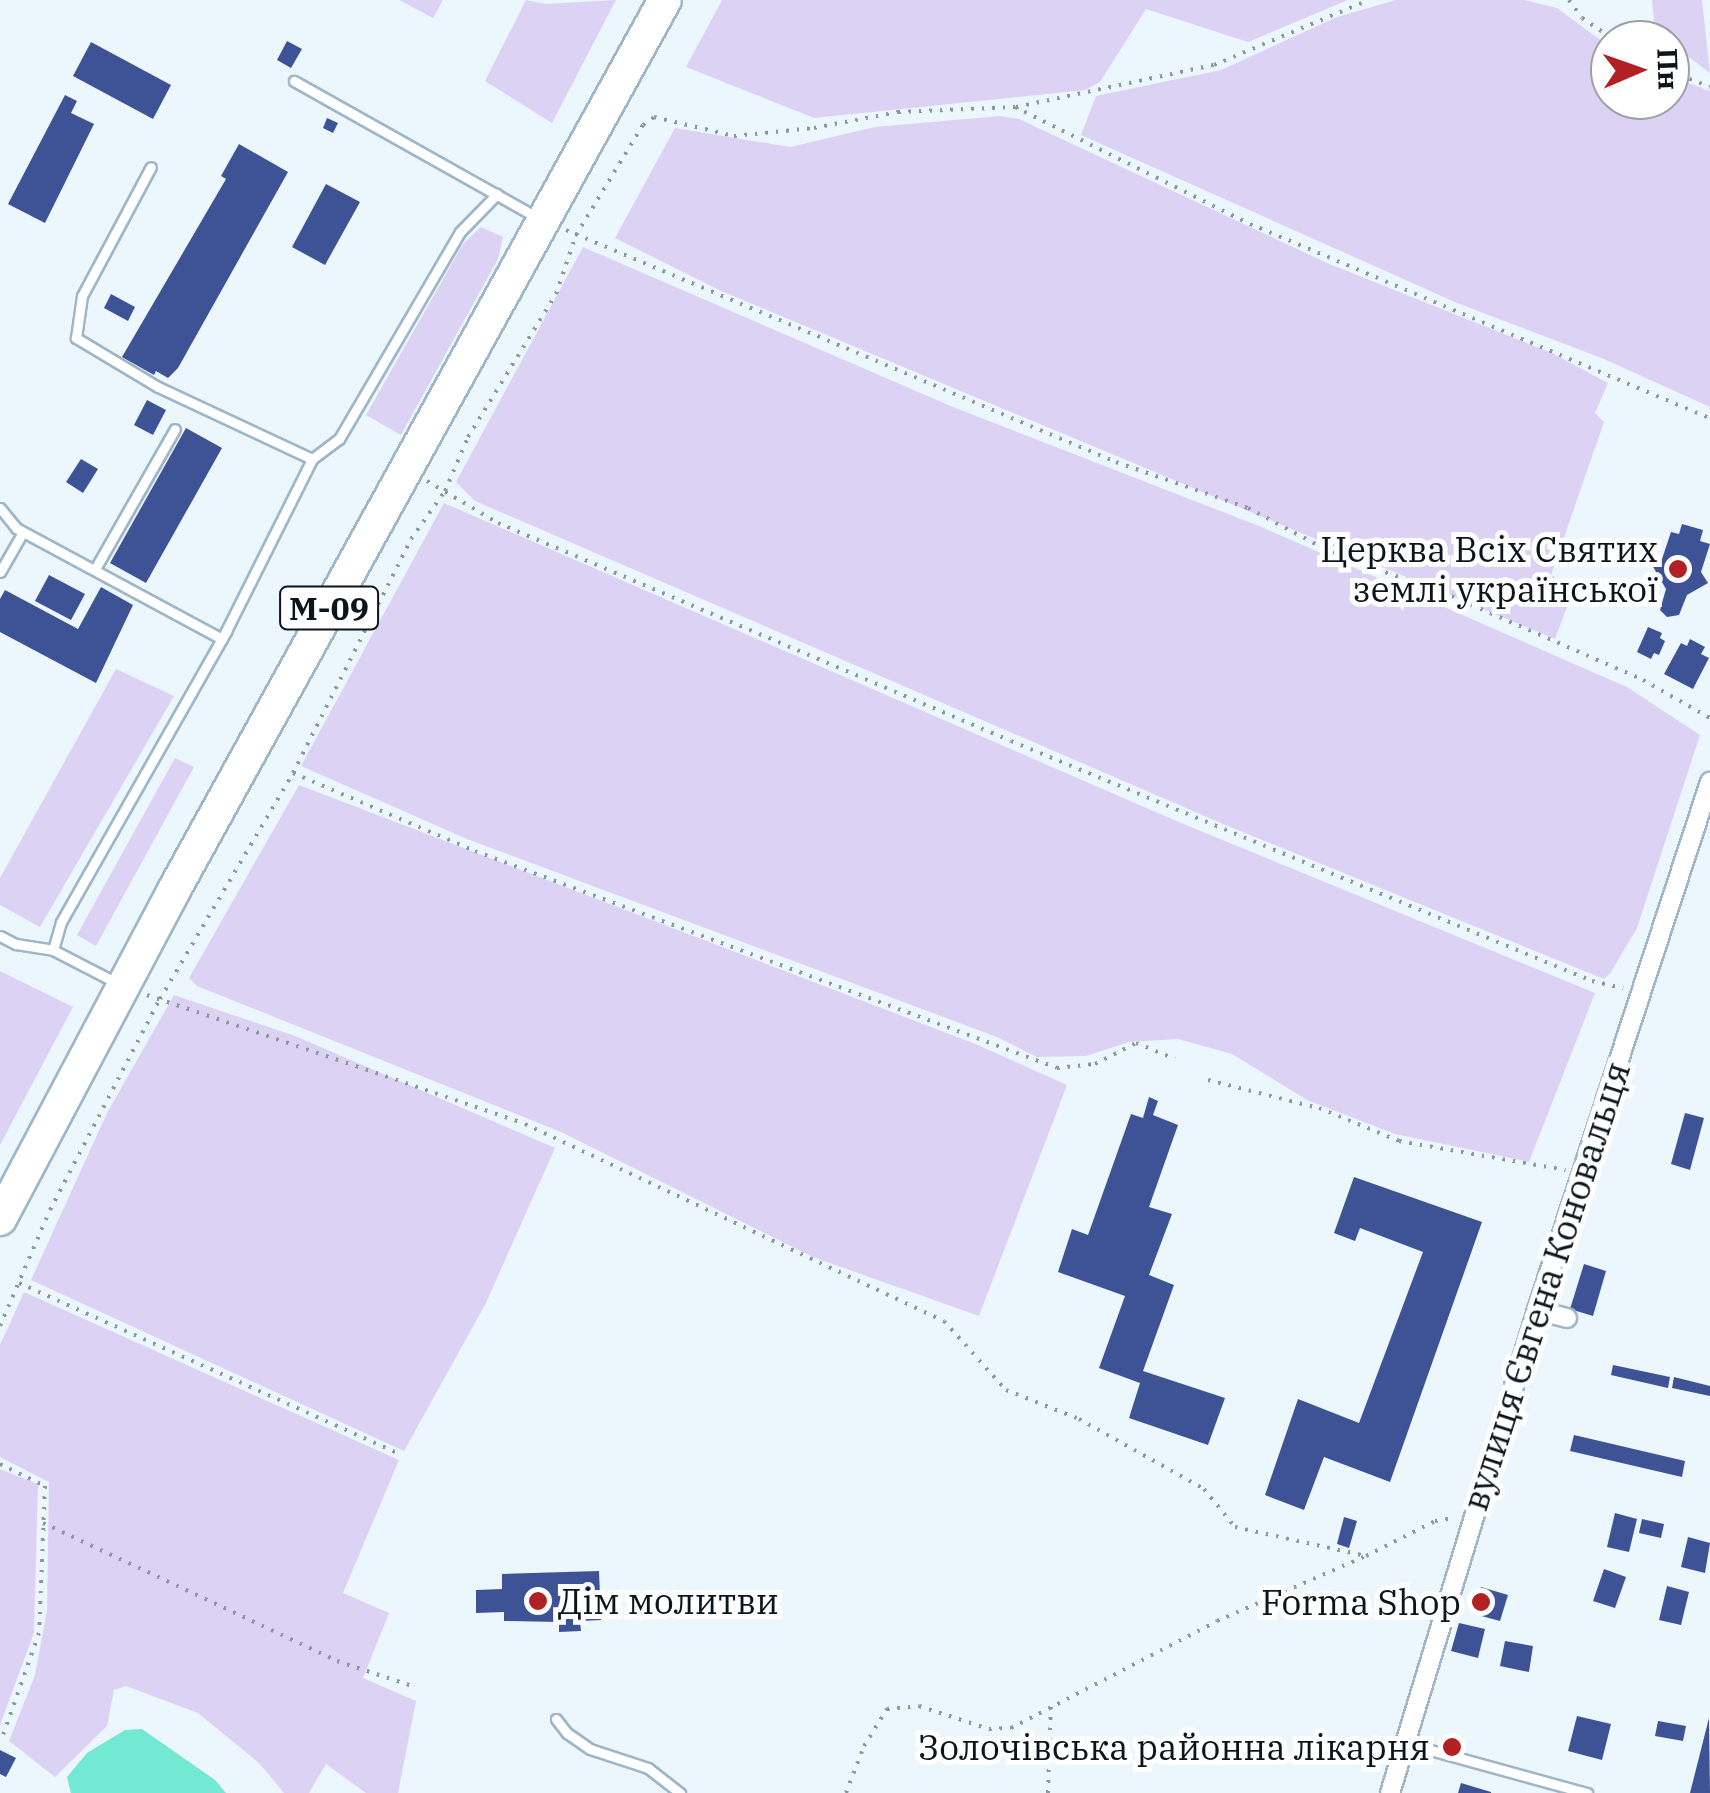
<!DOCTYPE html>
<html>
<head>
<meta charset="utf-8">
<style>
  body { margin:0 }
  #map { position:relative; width:1710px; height:1793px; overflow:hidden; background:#ecf6fd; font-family:"IBM Plex Serif",serif }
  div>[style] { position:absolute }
  .green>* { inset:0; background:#dcd3f4 }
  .water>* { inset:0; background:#73e8d2 }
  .building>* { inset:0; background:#3e5396 }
  .path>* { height:4px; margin-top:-2px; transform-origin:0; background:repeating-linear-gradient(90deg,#8e979e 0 2.5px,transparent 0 10.5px) }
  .roads { filter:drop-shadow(2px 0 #9eb6c7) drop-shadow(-2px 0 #9eb6c7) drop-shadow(0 2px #9eb6c7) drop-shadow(0 -2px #9eb6c7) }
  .lane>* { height:9px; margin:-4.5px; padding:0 4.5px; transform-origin:4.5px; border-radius:4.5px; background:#fff }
  .street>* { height:18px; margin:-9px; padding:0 9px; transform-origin:9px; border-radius:9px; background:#fff }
  .highway>* { height:32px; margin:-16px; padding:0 16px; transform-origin:16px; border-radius:16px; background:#fff }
  .dots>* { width:28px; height:28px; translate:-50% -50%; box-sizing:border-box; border:5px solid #fff; border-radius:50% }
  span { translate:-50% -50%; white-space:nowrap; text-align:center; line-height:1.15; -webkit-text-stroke:10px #fff; paint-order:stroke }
  .shield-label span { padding:2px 8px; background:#fff; border:2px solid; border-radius:8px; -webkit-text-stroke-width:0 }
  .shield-label { font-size:32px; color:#0d151c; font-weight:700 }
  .poi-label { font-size:35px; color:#0d151c }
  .right { translate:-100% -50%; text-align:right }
  .left { translate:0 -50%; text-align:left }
  .street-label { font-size:35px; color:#0d151c }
  .north { position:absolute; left:1590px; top:20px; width:100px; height:100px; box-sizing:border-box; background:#fff; border:2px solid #9ea1a4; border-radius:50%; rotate:88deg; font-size:28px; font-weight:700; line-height:40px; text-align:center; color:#0d151c }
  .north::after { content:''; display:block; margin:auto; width:35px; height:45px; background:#b12022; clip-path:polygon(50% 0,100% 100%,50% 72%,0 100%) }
</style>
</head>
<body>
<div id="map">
  <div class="green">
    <div style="clip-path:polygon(399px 0,443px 0,433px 18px)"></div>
    <div style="clip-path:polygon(526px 0,546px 4px,616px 0,552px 123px,485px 81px)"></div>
    <div style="clip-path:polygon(722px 0,1348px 0,1248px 42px,1146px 9px,1100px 82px,1085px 90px,814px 118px,686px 67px)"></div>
    <div style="clip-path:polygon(1396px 0,1524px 0,1557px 8px,1610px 47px,1610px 100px,1670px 100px,1670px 76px,1710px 91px,1710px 407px,1604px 359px,1457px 303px,1081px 135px,1096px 96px,1221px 70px,1337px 17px)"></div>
    <div style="clip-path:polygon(1652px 0,1702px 0,1710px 73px,1655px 32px)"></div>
    <div style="clip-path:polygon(1000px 116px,1019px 119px,1327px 263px,1554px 354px,1608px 383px,1595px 413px,1604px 422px,1551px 575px,1574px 588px,1555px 639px,721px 291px,615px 238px,675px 128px,790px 147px,875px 127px)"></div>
    <div style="clip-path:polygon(481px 227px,503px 237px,498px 259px,401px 435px,366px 415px,463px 244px)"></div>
    <div style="clip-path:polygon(583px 247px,953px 407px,1259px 526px,1627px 687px,1700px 735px,1637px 928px,1611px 972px,1604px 979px,1223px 824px,475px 501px,456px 482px)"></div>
    <div style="clip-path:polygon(444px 503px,1181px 823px,1595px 993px,1529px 1162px,1395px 1134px,1307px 1100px,1232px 1054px,1178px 1039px,1129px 1042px,1086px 1056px,1037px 1057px,997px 1037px,467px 839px,301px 766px)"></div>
    <div style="clip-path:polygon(116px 669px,174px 696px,40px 927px,0 905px,0 878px)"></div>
    <div style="clip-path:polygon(175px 758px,194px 767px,96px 946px,77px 935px)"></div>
    <div style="clip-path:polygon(299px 785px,978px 1045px,1067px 1085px,979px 1316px,813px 1257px,561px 1132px,197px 986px,189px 978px)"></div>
    <div style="clip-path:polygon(0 971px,73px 1007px,0 1145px)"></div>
    <div style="clip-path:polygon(174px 995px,295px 1036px,555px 1148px,486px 1303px,404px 1451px,31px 1280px,107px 1113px)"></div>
    <div style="clip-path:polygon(24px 1292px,399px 1460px,343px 1593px,389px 1613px,363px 1678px,416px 1701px,398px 1793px,366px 1793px,326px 1764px,309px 1793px,284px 1793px,259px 1763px,198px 1713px,126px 1686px,114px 1690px,107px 1726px,55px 1777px,9px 1741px,35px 1675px,47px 1610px,49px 1482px,0 1457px,0 1345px)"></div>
    <div style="clip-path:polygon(0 1469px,38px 1484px,34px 1633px,0 1725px)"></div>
  </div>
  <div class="water">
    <div style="clip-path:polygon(142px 1729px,215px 1780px,226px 1793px,71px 1793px,67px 1777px,87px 1753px,125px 1730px)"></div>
  </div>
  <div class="building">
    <div style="clip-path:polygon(287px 41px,302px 49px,291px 68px,277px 60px)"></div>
    <div style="clip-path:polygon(91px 42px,171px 85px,153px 119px,73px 76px)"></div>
    <div style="clip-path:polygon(65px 95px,77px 101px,71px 113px,94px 124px,45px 223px,8px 204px)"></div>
    <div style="clip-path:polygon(327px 118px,338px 123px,333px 133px,323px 128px)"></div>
    <div style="clip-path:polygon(239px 144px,288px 172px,178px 368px,168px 378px,156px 371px,154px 375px,122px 357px,226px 179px,221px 176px)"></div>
    <div style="clip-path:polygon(326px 184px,360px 202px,325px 265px,292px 247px)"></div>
    <div style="clip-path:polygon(111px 294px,135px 307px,128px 321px,104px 308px)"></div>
    <div style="clip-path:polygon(147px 400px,166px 410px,153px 435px,134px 425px)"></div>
    <div style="clip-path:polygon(186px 428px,222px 448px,146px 583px,110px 563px)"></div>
    <div style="clip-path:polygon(81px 459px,98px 469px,83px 493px,66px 482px)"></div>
    <div style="clip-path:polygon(1682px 524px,1703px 530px,1700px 541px,1710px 544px,1701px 572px,1708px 583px,1687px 595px,1679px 615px,1667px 617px,1660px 610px,1666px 589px,1652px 565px,1662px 559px,1671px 532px,1679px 534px)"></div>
    <div style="clip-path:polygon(49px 575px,85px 594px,71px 620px,35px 601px)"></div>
    <div style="clip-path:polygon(101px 587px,133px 605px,96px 683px,0 632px,0 599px,5px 590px,78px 629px)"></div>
    <div style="clip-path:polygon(1648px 627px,1662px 633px,1660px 638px,1665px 641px,1659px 655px,1654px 653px,1651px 659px,1637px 652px)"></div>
    <div style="clip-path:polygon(1690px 639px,1705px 647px,1701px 654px,1709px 658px,1693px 689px,1664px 674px,1681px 643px,1687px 646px)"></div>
    <div style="clip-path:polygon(1149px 1097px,1158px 1101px,1153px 1115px,1178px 1125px,1149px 1207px,1172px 1214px,1149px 1275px,1174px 1285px,1143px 1371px,1225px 1398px,1208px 1445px,1129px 1418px,1140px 1383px,1099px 1368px,1125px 1296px,1058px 1272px,1072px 1229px,1088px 1235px,1131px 1114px,1143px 1118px)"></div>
    <div style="clip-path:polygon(1685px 1113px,1704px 1118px,1690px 1170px,1671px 1164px)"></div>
    <div style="clip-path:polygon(1354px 1177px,1482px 1222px,1390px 1482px,1324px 1457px,1304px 1510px,1265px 1495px,1298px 1399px,1359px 1423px,1423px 1252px,1360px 1228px,1355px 1241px,1334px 1233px)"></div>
    <div style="clip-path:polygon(1584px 1264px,1606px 1271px,1593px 1316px,1570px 1309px)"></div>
    <div style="clip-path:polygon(1613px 1365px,1670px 1377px,1668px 1388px,1611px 1375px)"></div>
    <div style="clip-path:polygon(1674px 1377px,1710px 1386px,1710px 1396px,1672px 1388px)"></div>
    <div style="clip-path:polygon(1574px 1435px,1685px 1461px,1682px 1477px,1570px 1451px)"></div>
    <div style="clip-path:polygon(1615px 1513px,1637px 1519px,1629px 1552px,1607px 1547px)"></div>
    <div style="clip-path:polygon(1344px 1517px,1357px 1521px,1349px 1548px,1337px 1544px)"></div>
    <div style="clip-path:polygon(1642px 1519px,1664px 1524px,1661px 1538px,1639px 1533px)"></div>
    <div style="clip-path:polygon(1688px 1537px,1710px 1543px,1705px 1573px,1681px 1567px)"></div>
    <div style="clip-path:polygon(1604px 1569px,1626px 1577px,1615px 1608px,1593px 1601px)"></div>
    <div style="clip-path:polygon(599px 1571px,601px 1620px,580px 1621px,581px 1631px,559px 1632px,559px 1622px,504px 1621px,504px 1612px,476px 1613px,476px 1590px,502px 1589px,502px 1574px)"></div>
    <div style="clip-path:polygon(1667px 1586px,1689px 1592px,1681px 1625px,1659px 1620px)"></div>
    <div style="clip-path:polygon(1481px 1587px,1508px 1595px,1500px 1621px,1474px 1614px)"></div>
    <div style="clip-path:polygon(1459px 1623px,1485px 1629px,1478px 1658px,1451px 1651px)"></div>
    <div style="clip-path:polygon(1505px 1641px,1533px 1646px,1529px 1672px,1500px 1666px)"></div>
    <div style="clip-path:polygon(1577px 1716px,1611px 1724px,1602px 1760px,1568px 1751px)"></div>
    <div style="clip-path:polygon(1709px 1718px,1710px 1793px,1690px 1793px)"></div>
    <div style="clip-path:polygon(1658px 1721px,1686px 1726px,1683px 1741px,1655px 1736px)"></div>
    <div style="clip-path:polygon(0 1750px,16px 1758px,6px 1777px,0 1774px)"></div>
    <div style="clip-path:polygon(1461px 1783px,1491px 1792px,1491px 1793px,1458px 1793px)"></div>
  </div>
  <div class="path">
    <div style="left:1569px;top:0;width:22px;rotate:54deg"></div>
    <div style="left:1582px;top:18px;width:40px;rotate:34deg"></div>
    <div style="left:1670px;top:71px;width:43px;rotate:21.8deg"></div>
    <div style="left:1016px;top:107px;width:202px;rotate:-12deg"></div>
    <div style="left:1214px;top:65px;width:168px;rotate:-22.8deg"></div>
    <div style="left:566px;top:230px;width:597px;rotate:22.87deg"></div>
    <div style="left:1116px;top:462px;width:140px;rotate:19.2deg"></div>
    <div style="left:1248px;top:508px;width:100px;rotate:28.1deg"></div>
    <div style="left:1336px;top:555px;width:112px;rotate:19.2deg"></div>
    <div style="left:1442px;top:592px;width:219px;rotate:23.6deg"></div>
    <div style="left:1643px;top:680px;width:77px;rotate:29.6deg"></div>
    <div style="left:427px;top:481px;width:82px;rotate:30.6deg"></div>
    <div style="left:498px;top:523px;width:557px;rotate:23.02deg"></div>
    <div style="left:1011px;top:741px;width:629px;rotate:22.44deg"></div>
    <div style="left:1592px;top:981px;width:32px;rotate:13deg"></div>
    <div style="left:293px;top:773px;width:198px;rotate:23.2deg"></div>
    <div style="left:475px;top:851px;width:621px;rotate:20.45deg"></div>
    <div style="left:1057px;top:1068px;width:38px;rotate:-6deg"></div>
    <div style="left:1095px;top:1064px;width:46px;rotate:-27.1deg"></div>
    <div style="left:1136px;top:1043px;width:42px;rotate:22.3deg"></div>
    <div style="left:147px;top:995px;width:399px;rotate:18.8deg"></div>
    <div style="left:525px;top:1124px;width:463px;rotate:25.2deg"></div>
    <div style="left:944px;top:1321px;width:93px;rotate:48.1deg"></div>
    <div style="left:1006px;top:1390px;width:79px;rotate:21.7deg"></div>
    <div style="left:1079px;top:1419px;width:143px;rotate:29.2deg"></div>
    <div style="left:1204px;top:1489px;width:49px;rotate:50.8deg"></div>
    <div style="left:1235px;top:1527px;width:134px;rotate:12.5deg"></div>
    <div style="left:1366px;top:1556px;width:77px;rotate:-26.9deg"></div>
    <div style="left:1435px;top:1521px;width:18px;rotate:-9deg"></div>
    <div style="left:1208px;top:1080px;width:114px;rotate:14.2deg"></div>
    <div style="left:1319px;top:1108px;width:87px;rotate:22.4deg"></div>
    <div style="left:1399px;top:1141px;width:169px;rotate:9.9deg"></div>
    <div style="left:19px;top:1283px;width:415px;rotate:24.2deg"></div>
    <div style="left:0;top:1326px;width:126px;rotate:-66.7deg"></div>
    <div style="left:50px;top:1210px;width:238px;rotate:-62.5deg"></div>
    <div style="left:160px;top:999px;width:262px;rotate:-59.5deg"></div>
    <div style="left:293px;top:773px;width:262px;rotate:-63.2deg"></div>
    <div style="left:411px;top:539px;width:59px;rotate:-54.7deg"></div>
    <div style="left:445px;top:491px;width:59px;rotate:-66.9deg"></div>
    <div style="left:468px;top:437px;width:168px;rotate:-58.4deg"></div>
    <div style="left:556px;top:294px;width:62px;rotate:-71.3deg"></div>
    <div style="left:576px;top:235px;width:129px;rotate:-58.7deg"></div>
    <div style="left:643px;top:125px;width:14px;rotate:-36deg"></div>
    <div style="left:654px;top:117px;width:82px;rotate:13.4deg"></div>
    <div style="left:734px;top:136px;width:80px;rotate:-5.7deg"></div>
    <div style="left:814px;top:128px;width:86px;rotate:-10.8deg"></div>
    <div style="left:898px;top:112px;width:117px;rotate:-2.4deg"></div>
    <div style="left:1015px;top:107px;width:263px;rotate:26.5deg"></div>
    <div style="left:1250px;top:224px;width:499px;rotate:22.9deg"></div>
    <div style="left:0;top:1464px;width:50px;rotate:26.1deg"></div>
    <div style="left:45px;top:1486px;width:147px;rotate:92.3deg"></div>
    <div style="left:39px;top:1633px;width:111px;rotate:109.4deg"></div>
    <div style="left:43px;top:1523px;width:325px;rotate:25.1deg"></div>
    <div style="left:337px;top:1661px;width:79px;rotate:18.4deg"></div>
    <div style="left:846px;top:1793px;width:50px;rotate:-69deg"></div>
    <div style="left:864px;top:1746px;width:44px;rotate:-58.1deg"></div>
    <div style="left:887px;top:1709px;width:32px;rotate:-5deg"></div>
    <div style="left:919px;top:1706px;width:74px;rotate:18.2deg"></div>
    <div style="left:989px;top:1729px;width:22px;rotate:-3deg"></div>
    <div style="left:1011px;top:1728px;width:232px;rotate:-27.4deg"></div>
    <div style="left:1217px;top:1621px;width:163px;rotate:-23.6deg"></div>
    <div style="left:1048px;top:1793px;width:89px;rotate:-88.1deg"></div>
  </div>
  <div class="roads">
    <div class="lane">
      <div style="left:294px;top:81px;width:278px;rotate:29.3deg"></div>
      <div style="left:312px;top:459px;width:34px;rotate:-37deg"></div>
      <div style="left:339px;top:439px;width:240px;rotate:-59.7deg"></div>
      <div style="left:460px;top:232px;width:53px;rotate:-45.8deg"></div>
      <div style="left:0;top:508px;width:26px;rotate:51deg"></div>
      <div style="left:16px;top:528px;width:234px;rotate:28.3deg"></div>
      <div style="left:95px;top:569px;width:161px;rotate:-60.3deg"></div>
      <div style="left:0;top:572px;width:46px;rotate:-60.1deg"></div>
      <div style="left:0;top:936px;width:18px;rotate:27deg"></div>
      <div style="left:16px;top:944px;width:37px;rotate:9deg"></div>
      <div style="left:53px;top:950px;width:72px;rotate:27.3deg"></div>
      <div style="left:53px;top:950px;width:29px;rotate:-74deg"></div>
      <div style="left:61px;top:922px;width:335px;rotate:-60.4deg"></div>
      <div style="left:226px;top:631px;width:192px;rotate:-63.4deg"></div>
      <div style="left:312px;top:459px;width:170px;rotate:-154.9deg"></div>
      <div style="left:158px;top:387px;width:96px;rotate:-149.1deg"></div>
      <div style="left:76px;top:338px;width:42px;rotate:-81.9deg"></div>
      <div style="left:82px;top:296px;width:146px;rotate:-61.9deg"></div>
      <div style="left:556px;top:1719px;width:18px;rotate:52deg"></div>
      <div style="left:567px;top:1733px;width:28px;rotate:35deg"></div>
      <div style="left:590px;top:1749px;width:61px;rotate:18.1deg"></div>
      <div style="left:648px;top:1768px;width:41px;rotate:38deg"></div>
      <div style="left:1405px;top:1743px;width:189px;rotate:15.4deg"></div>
    </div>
    <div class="street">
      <div style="left:1537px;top:1310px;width:31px;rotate:15deg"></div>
      <div style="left:1390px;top:1793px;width:505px;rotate:-73.07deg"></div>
      <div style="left:1537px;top:1310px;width:556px;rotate:-71.86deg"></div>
    </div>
    <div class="highway">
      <div style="left:0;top:1219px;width:372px;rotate:-62.1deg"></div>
      <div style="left:174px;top:890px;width:1016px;rotate:-61.12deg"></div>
    </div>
  </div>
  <div class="dots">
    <div style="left:1678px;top:569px;background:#b12022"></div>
    <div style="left:538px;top:1601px;background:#b12022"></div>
    <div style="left:1481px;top:1602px;background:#b12022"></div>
    <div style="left:1452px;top:1747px;background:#b12022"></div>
  </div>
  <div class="shield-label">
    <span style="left:329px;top:608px">М-09</span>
  </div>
  <div class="poi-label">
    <span class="right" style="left:1658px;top:569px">Церква Всіх Святих<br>землі української</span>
    <span class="left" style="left:558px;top:1601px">Дім молитви</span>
    <span class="right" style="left:1461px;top:1602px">Forma Shop</span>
    <span class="right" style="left:1430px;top:1747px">Золочівська районна лікарня</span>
  </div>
  <div class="street-label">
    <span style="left:1546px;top:1286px;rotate:-72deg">вулиця Євгена Коновальця</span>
  </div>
  <div class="north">Пн</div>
</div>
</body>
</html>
